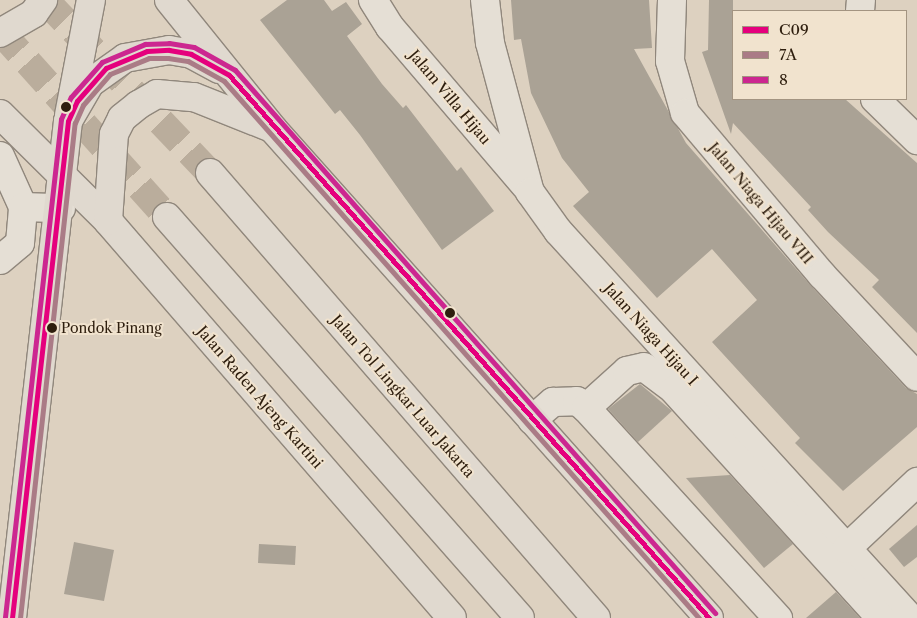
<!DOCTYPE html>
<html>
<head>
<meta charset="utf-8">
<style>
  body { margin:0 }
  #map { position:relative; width:917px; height:618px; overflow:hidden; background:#ddd1c0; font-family:"Libre Caslon Text",serif }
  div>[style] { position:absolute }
  .building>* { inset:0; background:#aaa295 }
  .highway-tunnel>* { height:28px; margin-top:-14px; transform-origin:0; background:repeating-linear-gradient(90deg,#baad9c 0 28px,transparent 0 42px) }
  .roads { filter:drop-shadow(1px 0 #90877c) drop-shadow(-1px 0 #90877c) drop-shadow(0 1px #90877c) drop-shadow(0 -1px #90877c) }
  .minor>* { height:28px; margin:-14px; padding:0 14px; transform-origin:14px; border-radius:14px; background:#e5dfd5 }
  .major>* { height:28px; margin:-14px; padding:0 14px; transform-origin:14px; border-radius:14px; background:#e0d9cf }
  .highway>* { height:28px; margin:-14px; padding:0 14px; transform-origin:14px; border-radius:14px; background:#e0d9cf }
  .bus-1>* { height:5px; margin:-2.5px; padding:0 2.5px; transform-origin:2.5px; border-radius:2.5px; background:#e5007d }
  .bus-2>* { height:5px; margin:-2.5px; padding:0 2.5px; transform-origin:2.5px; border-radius:2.5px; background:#aa7b86 }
  .bus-3>* { height:5px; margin:-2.5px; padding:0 2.5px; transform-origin:2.5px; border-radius:2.5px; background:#cc2790 }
  .dots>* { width:14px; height:14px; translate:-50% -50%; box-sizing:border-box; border:2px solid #f1e3ce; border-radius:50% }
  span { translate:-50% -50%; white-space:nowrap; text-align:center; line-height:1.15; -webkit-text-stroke:4px #f1e3ce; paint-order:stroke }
  .bus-label { font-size:14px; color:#2e1e0e }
  .left { translate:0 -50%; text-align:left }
  .street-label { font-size:15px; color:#2e1e0e }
  .legend { position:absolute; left:732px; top:10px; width:175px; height:90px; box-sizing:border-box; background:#f1e3ce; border:1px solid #a39481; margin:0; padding:6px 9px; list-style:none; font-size:15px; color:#2e1e0e }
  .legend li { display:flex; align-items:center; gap:10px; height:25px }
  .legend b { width:25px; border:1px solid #a39481 }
</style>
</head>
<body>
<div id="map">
  <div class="building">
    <div style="clip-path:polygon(287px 0,324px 0,332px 11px,346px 2px,362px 24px,347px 36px,382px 84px,403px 108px,406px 105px,457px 171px,461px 167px,494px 211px,442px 250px,360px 135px,340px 110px,335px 114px,260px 20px)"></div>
    <div style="clip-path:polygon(511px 0,649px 0,652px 48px,634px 49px,686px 143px,811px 286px,906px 388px,917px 394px,917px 427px,843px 491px,795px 443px,800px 438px,712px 342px,757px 300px,712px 249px,657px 298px,573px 206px,589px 192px,562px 158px,531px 93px,521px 39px,514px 40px)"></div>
    <div style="clip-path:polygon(709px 0,733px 0,733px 99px,845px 99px,917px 163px,917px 333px,872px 287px,879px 280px,828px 232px,808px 210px,811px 207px,733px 123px,731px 134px,702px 52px,708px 50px)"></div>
    <div style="clip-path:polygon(640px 384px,672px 411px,638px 442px,608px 409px)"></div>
    <div style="clip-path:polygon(730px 475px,793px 544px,764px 568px,686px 478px)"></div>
    <div style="clip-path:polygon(917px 525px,917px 557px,904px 567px,889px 549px)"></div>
    <div style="clip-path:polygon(74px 542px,114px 550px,104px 601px,64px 594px)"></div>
    <div style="clip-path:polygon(259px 544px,296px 546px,295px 565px,258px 563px)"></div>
    <div style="clip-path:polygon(836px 592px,860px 618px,806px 618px)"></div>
  </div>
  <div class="highway-tunnel">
    <div style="left:45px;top:0;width:239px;rotate:46.4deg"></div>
    <div style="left:0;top:31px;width:250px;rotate:48.1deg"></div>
  </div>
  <div class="roads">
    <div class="minor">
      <div style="left:373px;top:0;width:32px;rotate:58deg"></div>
      <div style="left:390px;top:27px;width:209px;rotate:49.5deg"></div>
      <div style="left:485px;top:0;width:43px;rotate:83.4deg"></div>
      <div style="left:490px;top:43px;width:154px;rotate:75deg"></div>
      <div style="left:530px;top:192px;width:48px;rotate:54.3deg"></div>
      <div style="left:558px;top:231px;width:523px;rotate:47.71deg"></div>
      <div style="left:672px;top:0;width:61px;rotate:91.9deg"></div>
      <div style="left:670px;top:61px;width:54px;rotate:73.9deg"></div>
      <div style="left:685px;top:113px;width:212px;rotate:49.8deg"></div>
      <div style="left:822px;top:275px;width:139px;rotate:47deg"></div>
      <div style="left:860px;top:11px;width:11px;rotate:-85deg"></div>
      <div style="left:875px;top:99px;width:59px;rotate:44.3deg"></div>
      <div style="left:0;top:156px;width:56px;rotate:65.7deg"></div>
      <div style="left:23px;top:207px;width:38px;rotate:2deg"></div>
      <div style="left:0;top:260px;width:26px;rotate:-40deg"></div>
      <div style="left:20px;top:243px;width:36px;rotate:-85deg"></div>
      <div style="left:586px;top:408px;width:55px;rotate:-42.1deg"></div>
      <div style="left:627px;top:371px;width:17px;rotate:-13deg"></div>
      <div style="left:644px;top:367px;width:38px;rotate:37deg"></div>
      <div style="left:674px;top:390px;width:308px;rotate:47.8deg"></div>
      <div style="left:532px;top:420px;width:28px;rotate:-41deg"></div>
      <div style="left:553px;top:402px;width:24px;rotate:-2deg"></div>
      <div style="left:577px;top:401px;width:11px;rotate:38deg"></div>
      <div style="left:586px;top:408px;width:285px;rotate:47.6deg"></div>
      <div style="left:846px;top:549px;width:98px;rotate:-43.3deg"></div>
    </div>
    <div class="major">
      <div style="left:69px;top:115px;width:117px;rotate:-79.2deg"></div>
    </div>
    <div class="highway">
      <div style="left:169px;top:0;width:166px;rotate:51.1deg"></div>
      <div style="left:273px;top:129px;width:655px;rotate:48.28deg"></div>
      <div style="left:0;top:33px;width:39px;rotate:-30deg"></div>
      <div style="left:34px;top:13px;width:16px;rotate:-55deg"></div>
      <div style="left:0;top:114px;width:152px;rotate:44.7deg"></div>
      <div style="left:108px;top:221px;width:525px;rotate:49.09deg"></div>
      <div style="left:210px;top:173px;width:589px;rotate:49.06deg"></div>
      <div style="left:167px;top:217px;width:534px;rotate:48.64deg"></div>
      <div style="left:108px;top:221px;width:87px;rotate:-86.1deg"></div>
      <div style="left:114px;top:134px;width:18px;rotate:-63deg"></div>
      <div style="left:122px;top:118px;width:21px;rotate:-39deg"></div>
      <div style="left:138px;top:105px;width:22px;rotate:-30deg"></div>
      <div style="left:157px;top:94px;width:37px;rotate:5deg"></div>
      <div style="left:194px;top:97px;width:79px;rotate:21.7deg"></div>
      <div style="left:12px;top:618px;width:500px;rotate:-83.57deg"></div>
      <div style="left:68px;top:121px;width:44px;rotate:-59.9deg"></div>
      <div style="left:90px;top:83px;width:43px;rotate:-35.5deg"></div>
      <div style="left:125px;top:58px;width:45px;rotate:-10.3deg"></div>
      <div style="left:169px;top:50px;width:22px;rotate:10deg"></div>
      <div style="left:191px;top:54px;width:32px;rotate:28deg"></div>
    </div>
  </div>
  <div class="bus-1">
    <div style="left:12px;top:618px;width:500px;rotate:-83.57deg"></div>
    <div style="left:68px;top:121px;width:22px;rotate:-66deg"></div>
    <div style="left:77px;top:101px;width:44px;rotate:-48.7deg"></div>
    <div style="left:106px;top:68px;width:44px;rotate:-22.5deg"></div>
    <div style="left:147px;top:51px;width:22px;rotate:-3deg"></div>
    <div style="left:169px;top:50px;width:22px;rotate:10deg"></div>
    <div style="left:191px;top:54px;width:43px;rotate:28.9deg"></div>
    <div style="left:229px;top:75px;width:725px;rotate:48.52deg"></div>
  </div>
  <div class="bus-2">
    <div style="left:20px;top:618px;width:498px;rotate:-83.7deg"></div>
    <div style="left:75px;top:123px;width:20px;rotate:-66deg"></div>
    <div style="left:83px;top:105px;width:41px;rotate:-48.9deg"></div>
    <div style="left:110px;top:74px;width:42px;rotate:-22.3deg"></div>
    <div style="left:149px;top:58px;width:19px"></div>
    <div style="left:168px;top:58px;width:20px;rotate:9deg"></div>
    <div style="left:188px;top:61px;width:41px;rotate:29.1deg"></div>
    <div style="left:224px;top:81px;width:717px;rotate:48.51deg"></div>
  </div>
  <div class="bus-3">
    <div style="left:5px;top:617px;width:501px;rotate:-83.58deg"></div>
    <div style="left:61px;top:119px;width:24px;rotate:-66deg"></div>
    <div style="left:71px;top:97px;width:47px;rotate:-48.5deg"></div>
    <div style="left:102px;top:62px;width:47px;rotate:-22.7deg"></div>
    <div style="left:145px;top:44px;width:24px;rotate:-2deg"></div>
    <div style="left:169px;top:43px;width:25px;rotate:9deg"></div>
    <div style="left:194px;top:47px;width:47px;rotate:29.3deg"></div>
    <div style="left:235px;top:70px;width:725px;rotate:48.52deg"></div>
  </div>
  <div class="dots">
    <div style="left:66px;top:107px;background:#2e1e0e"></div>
    <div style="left:450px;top:313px;background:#2e1e0e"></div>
    <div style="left:52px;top:328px;background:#2e1e0e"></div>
  </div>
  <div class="bus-label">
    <span class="left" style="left:61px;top:328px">Pondok Pinang</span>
  </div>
  <div class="street-label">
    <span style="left:450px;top:97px;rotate:50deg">Jalam Villa Hijau</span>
    <span style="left:761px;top:203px;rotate:50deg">Jalan Niaga Hijau VIII</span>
    <span style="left:651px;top:334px;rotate:48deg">Jalan Niaga Hijau I</span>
    <span style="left:403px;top:396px;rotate:49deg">Jalan Tol Lingkar Luar Jakarta</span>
    <span style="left:260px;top:397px;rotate:49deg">Jalan Raden Ajeng Kartini</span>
  </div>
  <ul class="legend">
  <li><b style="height:6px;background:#e5007d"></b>C09</li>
  <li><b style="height:6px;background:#aa7b86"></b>7A</li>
  <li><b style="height:6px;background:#cc2790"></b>8</li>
  </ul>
</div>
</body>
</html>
